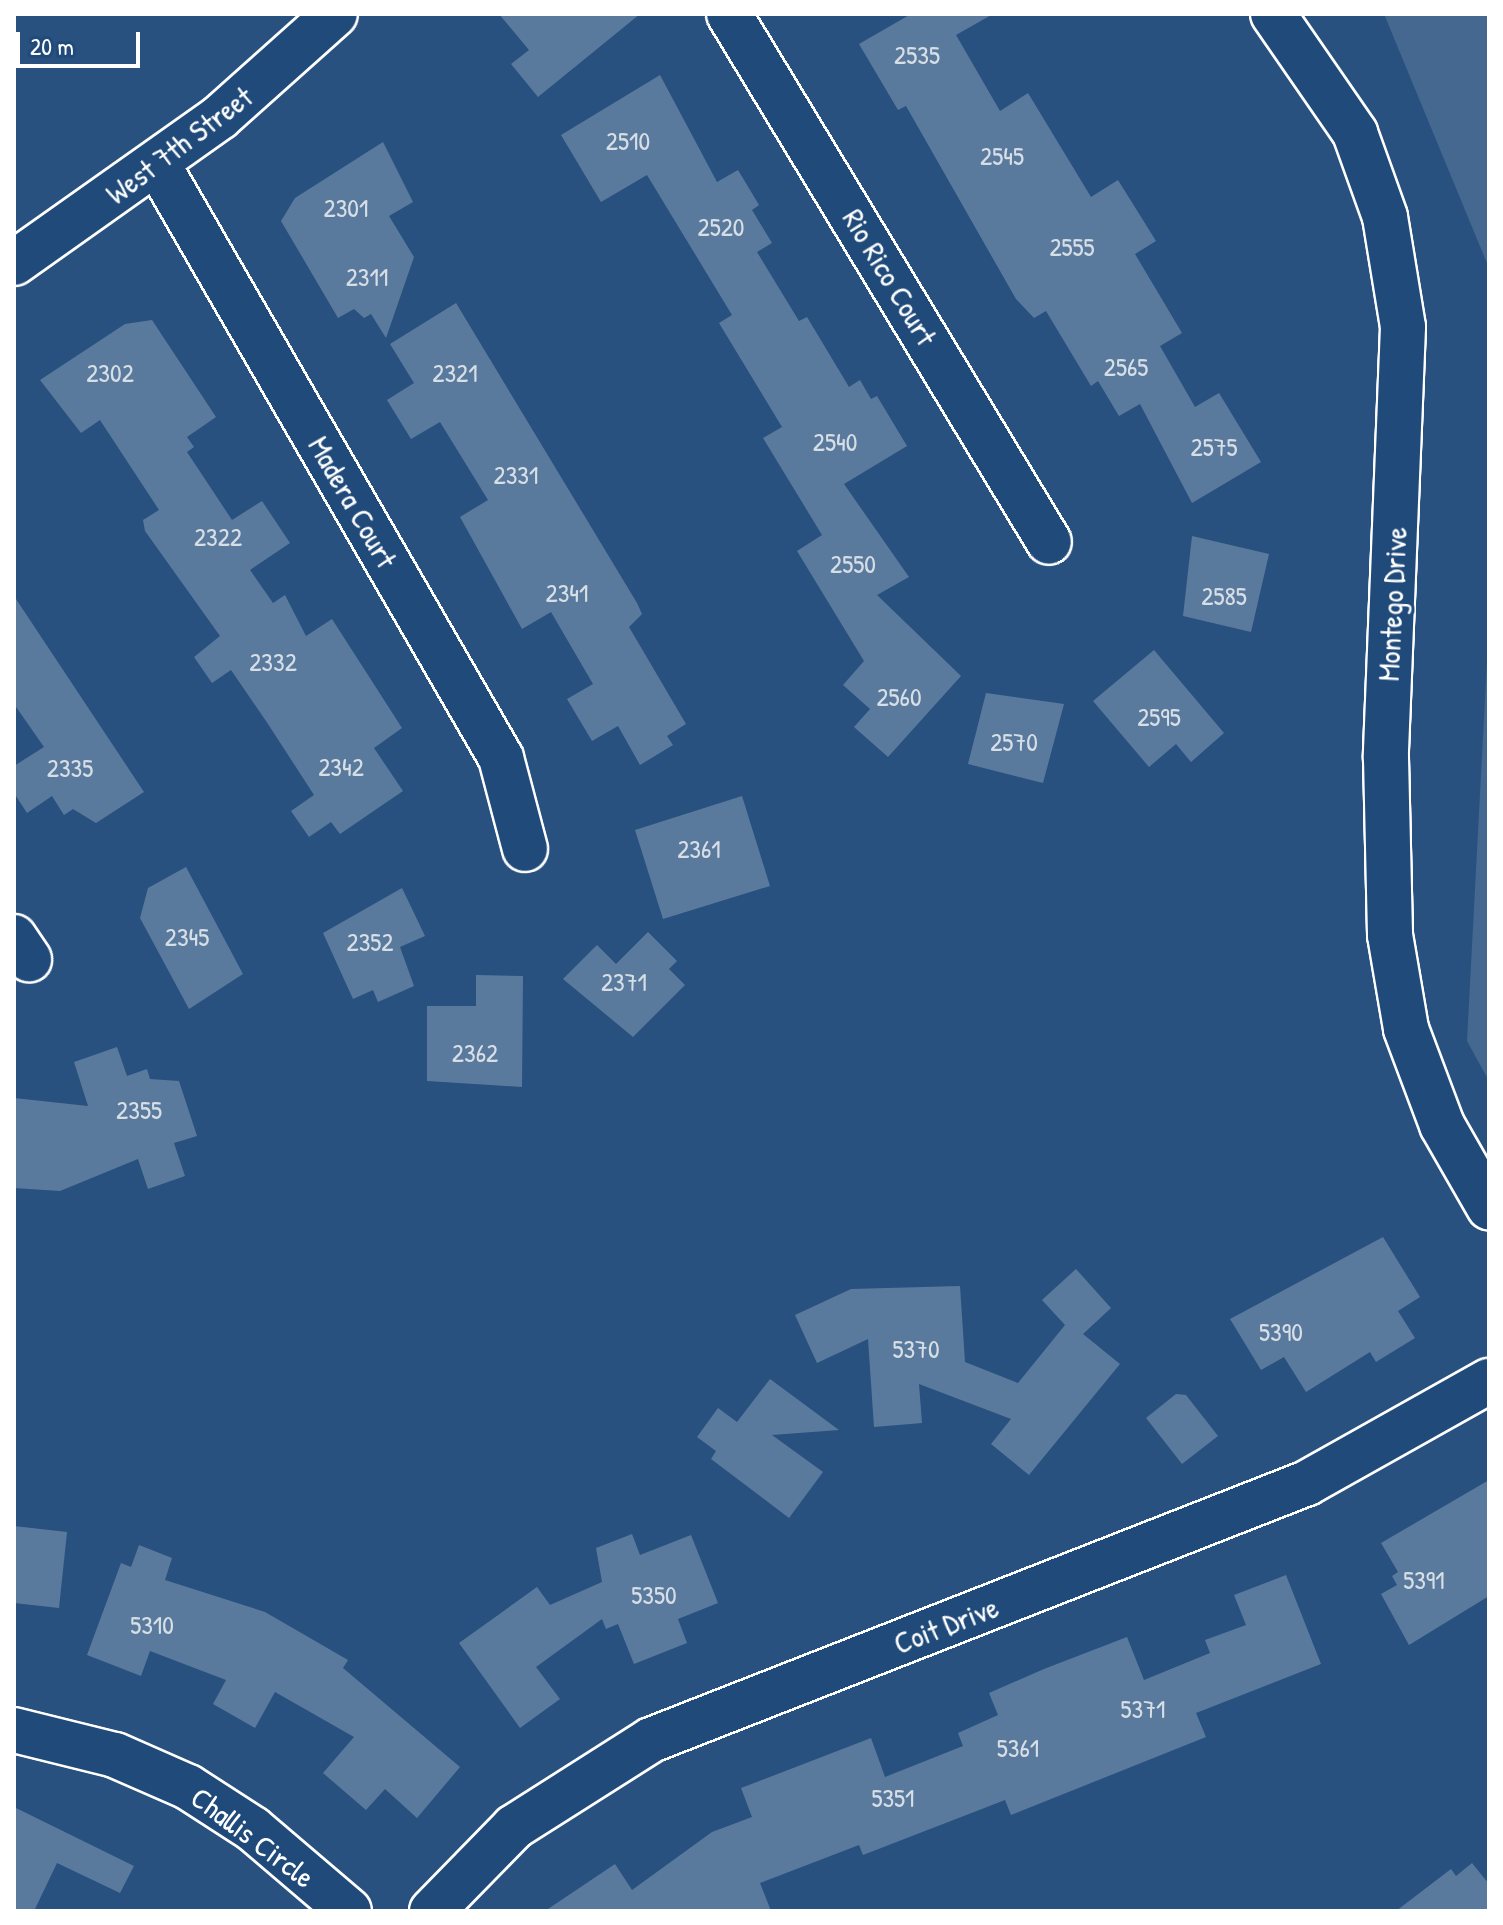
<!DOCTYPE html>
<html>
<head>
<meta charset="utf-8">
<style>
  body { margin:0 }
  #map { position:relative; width:1503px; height:1925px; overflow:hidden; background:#28517f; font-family:"Patrick Hand",sans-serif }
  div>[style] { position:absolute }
  .green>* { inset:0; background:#446890 }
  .building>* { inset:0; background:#5a7a9d }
  .roads { filter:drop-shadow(2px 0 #fff) drop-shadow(-2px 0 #fff) drop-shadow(0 2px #fff) drop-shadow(0 -2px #fff) }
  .street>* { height:44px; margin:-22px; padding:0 22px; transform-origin:22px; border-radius:22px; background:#1f4a7a }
  .secondary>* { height:44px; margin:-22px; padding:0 22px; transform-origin:22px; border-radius:22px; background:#1f4a7a }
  span { translate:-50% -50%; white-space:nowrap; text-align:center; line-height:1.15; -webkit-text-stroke:6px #1f4a7a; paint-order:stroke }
  .number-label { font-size:26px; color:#d6dee6 }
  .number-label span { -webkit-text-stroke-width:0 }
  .street-label { font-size:30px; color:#fff }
  .frame { position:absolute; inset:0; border:16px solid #fff; pointer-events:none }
  .scale { position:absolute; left:16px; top:32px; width:124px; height:36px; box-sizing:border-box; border:4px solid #fff; border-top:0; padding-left:10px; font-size:24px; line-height:28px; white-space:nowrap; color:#fff; -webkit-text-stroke:6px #1f4a7a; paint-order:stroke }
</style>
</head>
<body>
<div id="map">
  <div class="green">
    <div style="clip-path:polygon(1384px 14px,1489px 14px,1489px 268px)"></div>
    <div style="clip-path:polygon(1489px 623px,1489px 1081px,1467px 1041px)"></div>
  </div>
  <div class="building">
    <div style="clip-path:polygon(499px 14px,640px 14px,538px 97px,511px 64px,529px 50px)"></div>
    <div style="clip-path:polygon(911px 14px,993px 14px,956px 35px,1000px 111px,1028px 93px,1091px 197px,1118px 180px,1156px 241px,1135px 254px,1182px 333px,1160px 346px,1195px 407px,1219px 393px,1261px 462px,1192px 503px,1140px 404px,1119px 416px,1098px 381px,1091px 386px,1046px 311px,1034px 318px,1016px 299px,906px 106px,898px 110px,859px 44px)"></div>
    <div style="clip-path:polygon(660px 75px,717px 182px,738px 170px,759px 205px,752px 210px,772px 243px,757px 252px,799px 321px,807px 317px,849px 387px,860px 380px,871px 399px,877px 396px,907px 446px,844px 484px,909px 577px,877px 595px,961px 676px,888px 757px,854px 727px,870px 709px,843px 685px,864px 661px,797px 551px,822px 535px,763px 438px,782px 427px,719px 323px,732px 315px,647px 175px,601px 202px,561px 135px)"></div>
    <div style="clip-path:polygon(383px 142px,413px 202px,389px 216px,414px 257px,386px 338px,371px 314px,364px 318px,354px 309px,338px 318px,281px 221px,295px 198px)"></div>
    <div style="clip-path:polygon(456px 303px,637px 603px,642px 614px,629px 627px,686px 724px,667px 736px,673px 745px,640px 765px,618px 726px,592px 741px,567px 699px,593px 684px,551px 612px,522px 629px,460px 517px,488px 500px,440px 422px,411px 439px,387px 400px,414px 383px,390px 344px)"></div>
    <div style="clip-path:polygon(152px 320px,216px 417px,187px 437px,194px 447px,187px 452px,232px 520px,262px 501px,290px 543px,250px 570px,273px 603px,285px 595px,306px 636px,332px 619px,402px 728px,374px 748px,403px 791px,340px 834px,331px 822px,309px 837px,291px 811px,314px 795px,268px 724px,231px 670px,212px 683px,194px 657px,220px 636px,145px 531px,143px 520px,159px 510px,100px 420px,81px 433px,40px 380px,125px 324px)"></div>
    <div style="clip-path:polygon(1192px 536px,1269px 554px,1251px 632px,1183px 616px)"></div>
    <div style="clip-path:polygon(14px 596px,144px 792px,96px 823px,73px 809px,64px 815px,52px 796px,27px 813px,14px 793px,14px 766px,44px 747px,14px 704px)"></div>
    <div style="clip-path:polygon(1154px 650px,1224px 733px,1191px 762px,1176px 744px,1149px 767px,1093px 701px)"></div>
    <div style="clip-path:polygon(986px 693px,1064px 704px,1043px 783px,968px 764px)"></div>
    <div style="clip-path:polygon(742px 796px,770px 886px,663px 919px,635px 830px)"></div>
    <div style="clip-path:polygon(186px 867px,243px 974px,189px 1009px,140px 918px,148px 888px)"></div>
    <div style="clip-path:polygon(402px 888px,425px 936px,400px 947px,414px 986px,378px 1002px,373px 990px,353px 999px,323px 933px)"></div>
    <div style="clip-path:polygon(648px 932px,677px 961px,669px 969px,685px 985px,633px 1037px,563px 979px,597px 945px,616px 964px)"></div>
    <div style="clip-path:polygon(476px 975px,523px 976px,522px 1087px,427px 1081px,427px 1006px,476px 1006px)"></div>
    <div style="clip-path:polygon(117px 1047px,127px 1076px,147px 1069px,150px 1079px,179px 1081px,197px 1136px,174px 1143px,185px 1176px,148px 1189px,138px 1159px,60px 1191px,14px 1188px,14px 1098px,88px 1106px,74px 1062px)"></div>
    <div style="clip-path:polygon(1383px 1237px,1420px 1297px,1398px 1311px,1415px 1338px,1376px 1362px,1370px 1352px,1306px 1392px,1284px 1357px,1261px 1370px,1230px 1319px)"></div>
    <div style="clip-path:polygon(1076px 1269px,1111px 1308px,1083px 1334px,1120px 1364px,1029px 1475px,991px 1444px,1011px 1419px,919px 1384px,922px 1423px,874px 1427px,868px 1339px,817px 1363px,795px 1315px,851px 1289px,960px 1286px,965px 1362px,1018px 1383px,1065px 1325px,1042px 1300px)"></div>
    <div style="clip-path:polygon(770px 1379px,839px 1430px,772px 1435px,823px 1472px,789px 1518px,711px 1459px,716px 1451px,697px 1437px,718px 1408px,737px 1422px)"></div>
    <div style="clip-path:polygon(1176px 1394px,1186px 1395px,1218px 1436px,1182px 1464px,1146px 1418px)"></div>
    <div style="clip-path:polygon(1489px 1480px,1489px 1596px,1409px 1645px,1381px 1594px,1397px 1585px,1392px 1576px,1398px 1572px,1381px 1543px)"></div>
    <div style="clip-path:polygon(14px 1526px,67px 1532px,59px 1608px,14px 1603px)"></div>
    <div style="clip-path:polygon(632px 1534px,640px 1555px,691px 1535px,718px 1603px,678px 1619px,687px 1643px,634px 1664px,618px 1624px,606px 1629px,602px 1619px,536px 1667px,560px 1699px,520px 1728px,459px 1643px,537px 1587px,550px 1605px,602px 1582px,596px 1548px)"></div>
    <div style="clip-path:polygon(139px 1545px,172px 1558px,165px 1580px,265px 1612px,348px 1660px,343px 1668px,460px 1767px,417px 1818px,385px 1789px,366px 1810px,323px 1773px,354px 1737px,275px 1692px,255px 1728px,213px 1704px,226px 1680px,150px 1651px,141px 1676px,87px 1655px,121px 1563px,131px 1567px)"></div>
    <div style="clip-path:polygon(1286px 1575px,1321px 1664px,1196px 1713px,1206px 1737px,1011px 1815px,1005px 1800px,863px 1855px,859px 1845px,760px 1883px,771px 1911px,545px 1911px,615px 1864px,632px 1890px,712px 1832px,752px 1817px,741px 1788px,871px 1738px,885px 1777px,963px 1746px,958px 1733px,998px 1715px,989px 1693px,1044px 1669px,1127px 1637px,1144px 1680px,1210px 1653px,1205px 1640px,1246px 1625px,1234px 1595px)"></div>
    <div style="clip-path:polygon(14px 1807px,134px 1866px,120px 1893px,57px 1863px,34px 1911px,14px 1911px)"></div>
    <div style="clip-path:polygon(1472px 1863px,1489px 1884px,1489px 1911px,1396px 1911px,1451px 1869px,1456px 1876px)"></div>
  </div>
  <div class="roads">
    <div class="street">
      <div style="left:729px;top:14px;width:617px;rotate:58.78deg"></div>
      <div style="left:158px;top:165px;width:685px;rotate:59.95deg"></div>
      <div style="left:501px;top:758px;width:94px;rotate:75.2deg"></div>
      <div style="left:14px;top:937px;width:27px;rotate:56deg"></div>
      <div style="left:14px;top:1730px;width:104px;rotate:13.9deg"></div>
      <div style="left:115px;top:1755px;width:80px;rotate:23.7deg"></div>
      <div style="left:188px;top:1787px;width:77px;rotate:32.9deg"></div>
      <div style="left:253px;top:1829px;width:126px;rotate:40.5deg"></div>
      <div style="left:432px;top:1911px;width:117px;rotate:-45.7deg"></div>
      <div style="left:514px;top:1827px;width:162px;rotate:-32.4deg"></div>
      <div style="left:651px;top:1740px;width:705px;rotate:-21.39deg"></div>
      <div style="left:1307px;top:1483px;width:209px;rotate:-29.3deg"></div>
    </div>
    <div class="secondary">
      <div style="left:1273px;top:14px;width:145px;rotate:55.4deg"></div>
      <div style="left:1355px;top:133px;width:89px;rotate:70.3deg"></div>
      <div style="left:1385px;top:217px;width:111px;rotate:80.7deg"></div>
      <div style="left:1403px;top:327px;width:431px;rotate:92.3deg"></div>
      <div style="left:1386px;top:758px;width:177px;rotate:88.7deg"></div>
      <div style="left:1390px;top:935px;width:95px;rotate:80.3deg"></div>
      <div style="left:1406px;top:1029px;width:103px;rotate:69.4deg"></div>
      <div style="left:1442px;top:1125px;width:95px;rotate:60.2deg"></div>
      <div style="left:14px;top:263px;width:252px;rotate:-35.3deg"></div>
      <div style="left:220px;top:117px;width:154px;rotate:-41.8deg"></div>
    </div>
  </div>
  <div class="number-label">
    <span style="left:917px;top:55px">2535</span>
    <span style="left:628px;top:141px">2510</span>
    <span style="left:1002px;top:156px">2545</span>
    <span style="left:346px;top:208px">2301</span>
    <span style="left:721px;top:227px">2520</span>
    <span style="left:1072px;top:247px">2555</span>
    <span style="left:367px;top:277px">2311</span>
    <span style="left:1126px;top:367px">2565</span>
    <span style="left:110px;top:373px">2302</span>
    <span style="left:455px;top:373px">2321</span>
    <span style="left:835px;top:442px">2540</span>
    <span style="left:1214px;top:447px">2575</span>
    <span style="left:516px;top:475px">2331</span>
    <span style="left:218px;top:537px">2322</span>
    <span style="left:853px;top:564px">2550</span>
    <span style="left:567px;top:593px">2341</span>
    <span style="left:1224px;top:596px">2585</span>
    <span style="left:273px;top:662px">2332</span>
    <span style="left:899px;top:697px">2560</span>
    <span style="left:1159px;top:717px">2595</span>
    <span style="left:1014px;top:742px">2570</span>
    <span style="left:341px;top:767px">2342</span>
    <span style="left:70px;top:768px">2335</span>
    <span style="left:699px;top:849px">2361</span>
    <span style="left:187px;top:937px">2345</span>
    <span style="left:370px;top:942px">2352</span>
    <span style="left:624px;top:982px">2371</span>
    <span style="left:475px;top:1053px">2362</span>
    <span style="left:139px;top:1110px">2355</span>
    <span style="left:1281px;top:1332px">5390</span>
    <span style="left:916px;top:1349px">5370</span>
    <span style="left:1424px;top:1580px">5391</span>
    <span style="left:654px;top:1595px">5350</span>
    <span style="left:152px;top:1625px">5310</span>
    <span style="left:1143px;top:1709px">5371</span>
    <span style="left:1018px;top:1748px">5361</span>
    <span style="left:893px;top:1798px">5351</span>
  </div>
  <div class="street-label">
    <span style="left:179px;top:145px;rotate:-37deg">West 7th Street</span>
    <span style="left:890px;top:277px;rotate:59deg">Rio Rico Court</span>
    <span style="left:353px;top:502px;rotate:60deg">Madera Court</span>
    <span style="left:1392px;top:604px;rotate:-87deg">Montego Drive</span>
    <span style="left:946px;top:1625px;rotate:-21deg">Coit Drive</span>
    <span style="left:253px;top:1837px;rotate:37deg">Challis Circle</span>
  </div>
  <div class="frame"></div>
  <div class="scale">20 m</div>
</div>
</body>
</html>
